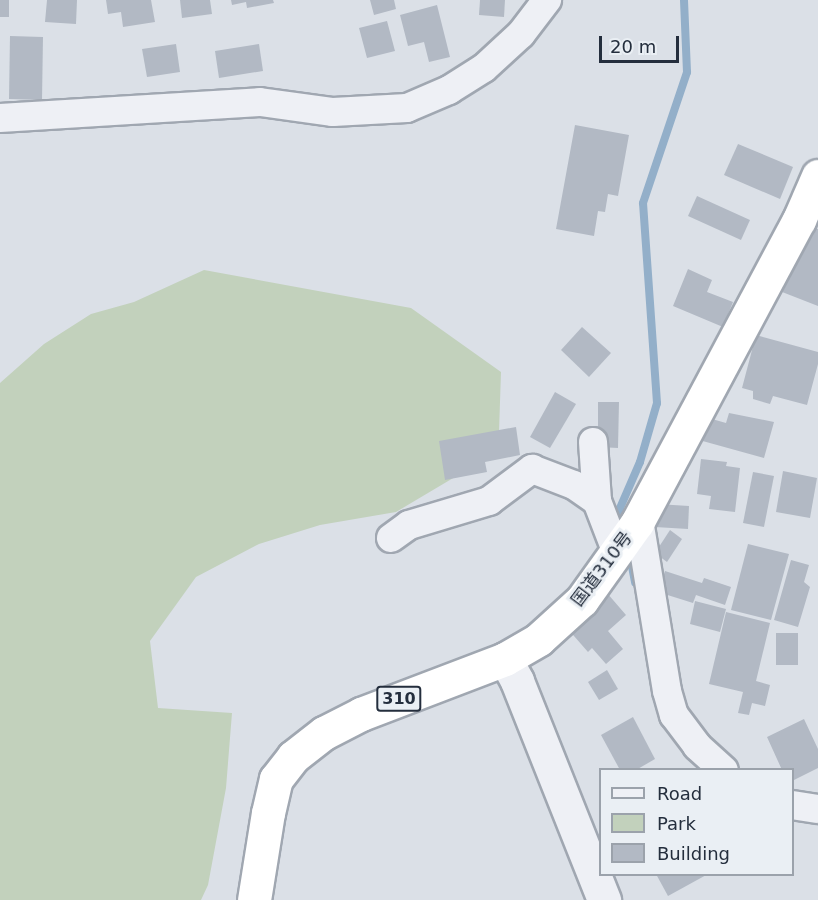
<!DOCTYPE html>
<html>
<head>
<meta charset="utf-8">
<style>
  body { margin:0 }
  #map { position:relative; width:818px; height:900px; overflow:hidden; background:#dbe0e7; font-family:"DejaVu Sans","Noto Sans JP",sans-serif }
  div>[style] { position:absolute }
  .green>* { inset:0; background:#c2d1bc }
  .stream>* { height:8px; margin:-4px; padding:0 4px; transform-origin:4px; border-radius:4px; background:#93afc9 }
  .building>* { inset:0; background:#b2b9c4 }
  .roads { filter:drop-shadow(2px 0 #a0a7b1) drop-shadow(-2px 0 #a0a7b1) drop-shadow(0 2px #a0a7b1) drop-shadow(0 -2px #a0a7b1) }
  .minor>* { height:28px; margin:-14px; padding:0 14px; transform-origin:14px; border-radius:14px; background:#eef0f5 }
  .tertiary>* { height:33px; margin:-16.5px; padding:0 16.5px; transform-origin:16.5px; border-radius:16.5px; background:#eef0f5 }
  .trunk>* { height:33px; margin:-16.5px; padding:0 16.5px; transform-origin:16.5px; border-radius:16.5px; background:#fff }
  span { translate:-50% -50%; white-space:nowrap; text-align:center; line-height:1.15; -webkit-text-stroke:6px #eaeff4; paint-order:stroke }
  .shield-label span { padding:2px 4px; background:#eaeff4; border:2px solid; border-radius:4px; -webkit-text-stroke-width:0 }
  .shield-label { font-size:16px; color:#242e3d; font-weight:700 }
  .street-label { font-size:18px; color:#242e3d }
  .legend { position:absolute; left:599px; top:768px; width:195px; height:108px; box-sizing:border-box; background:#eaeff4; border:2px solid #9ba2ab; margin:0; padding:8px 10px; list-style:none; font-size:18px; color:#242e3d }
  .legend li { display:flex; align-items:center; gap:12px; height:30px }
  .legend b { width:30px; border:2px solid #9ba2ab }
  .scale { position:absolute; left:599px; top:36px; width:80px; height:27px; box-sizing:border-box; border:3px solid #242e3d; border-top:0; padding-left:8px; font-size:18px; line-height:21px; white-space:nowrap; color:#242e3d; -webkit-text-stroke:4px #eaeff4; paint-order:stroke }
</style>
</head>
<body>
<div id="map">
  <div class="green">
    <div style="clip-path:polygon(204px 270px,411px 308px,501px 372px,499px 432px,465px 471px,396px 512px,320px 525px,259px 544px,196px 577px,150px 641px,158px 708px,232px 713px,226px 788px,208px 885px,201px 900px,0 900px,0 383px,44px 344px,91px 314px,134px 302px)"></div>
  </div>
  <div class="stream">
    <div style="left:624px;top:527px;width:19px;rotate:-102deg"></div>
    <div style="left:620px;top:508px;width:50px;rotate:-66.5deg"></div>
    <div style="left:640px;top:462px;width:61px;rotate:-73.9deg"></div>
    <div style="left:657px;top:403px;width:200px;rotate:-94deg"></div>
    <div style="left:643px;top:203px;width:138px;rotate:-71.4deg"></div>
    <div style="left:687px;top:72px;width:72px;rotate:-92.4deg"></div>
    <div style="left:629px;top:551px;width:32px;rotate:79deg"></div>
  </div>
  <div class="building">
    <div style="clip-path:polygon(0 0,9px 0,9px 17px,0 17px)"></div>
    <div style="clip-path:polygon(47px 0,77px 0,76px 24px,45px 22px)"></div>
    <div style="clip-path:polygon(106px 0,151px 0,155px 22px,123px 27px,121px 12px,108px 14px)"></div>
    <div style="clip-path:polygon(180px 0,210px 0,212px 14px,182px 18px)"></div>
    <div style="clip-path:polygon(231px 0,273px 0,274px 3px,247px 8px,246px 2px,232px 5px)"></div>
    <div style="clip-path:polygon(370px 0,394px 0,396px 9px,374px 15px)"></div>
    <div style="clip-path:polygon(480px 0,505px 0,504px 17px,479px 15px)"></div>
    <div style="clip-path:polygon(437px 5px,450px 57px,429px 62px,424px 42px,408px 46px,400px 15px)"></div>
    <div style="clip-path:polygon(387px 21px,395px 51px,367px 58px,359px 28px)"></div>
    <div style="clip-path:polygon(10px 36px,43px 37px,42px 100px,9px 99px)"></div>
    <div style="clip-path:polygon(176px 44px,180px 72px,147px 77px,142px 49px)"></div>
    <div style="clip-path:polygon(259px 44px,263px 71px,219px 78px,215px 51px)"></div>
    <div style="clip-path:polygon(575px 125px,629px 135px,618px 196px,608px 194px,605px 212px,598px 211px,594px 236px,556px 229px)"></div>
    <div style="clip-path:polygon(738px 144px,793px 167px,780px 199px,724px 175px)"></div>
    <div style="clip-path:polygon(697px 196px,750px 220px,741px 240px,688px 216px)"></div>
    <div style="clip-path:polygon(803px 223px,818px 229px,818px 306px,777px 290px)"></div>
    <div style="clip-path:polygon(688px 269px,712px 280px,707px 292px,733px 302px,723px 327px,673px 306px)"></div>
    <div style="clip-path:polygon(582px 327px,611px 353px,589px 377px,561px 350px)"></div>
    <div style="clip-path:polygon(756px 335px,818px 352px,818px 364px,807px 405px,773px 396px,770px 404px,753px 399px,753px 391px,742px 388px)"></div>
    <div style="clip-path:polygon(555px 392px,576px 404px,550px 448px,530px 437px)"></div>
    <div style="clip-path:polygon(598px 402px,619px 402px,618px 448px,598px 447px)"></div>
    <div style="clip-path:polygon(729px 413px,774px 422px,764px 458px,699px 440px,705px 417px,726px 423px)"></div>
    <div style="clip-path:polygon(516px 427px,520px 455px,485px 462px,487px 472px,445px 480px,439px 441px)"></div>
    <div style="clip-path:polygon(701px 459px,727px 462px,726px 466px,740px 468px,735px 512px,709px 509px,711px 496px,697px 494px)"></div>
    <div style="clip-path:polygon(783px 471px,817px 478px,810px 518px,776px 512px)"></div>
    <div style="clip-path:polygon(753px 472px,774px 476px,764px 527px,743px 523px)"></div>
    <div style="clip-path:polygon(657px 504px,689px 506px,688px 529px,655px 527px)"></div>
    <div style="clip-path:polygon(670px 530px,682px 539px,667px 562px,655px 553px)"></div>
    <div style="clip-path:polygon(748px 544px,789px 554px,771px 620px,731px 610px)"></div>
    <div style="clip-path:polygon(791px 560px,809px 565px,804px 582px,810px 587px,798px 627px,774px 620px)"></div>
    <div style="clip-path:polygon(665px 571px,702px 583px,704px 578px,731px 587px,725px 605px,696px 595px,693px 603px,658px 592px)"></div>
    <div style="clip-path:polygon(607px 593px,626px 615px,608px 631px,623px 649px,606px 664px,592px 648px,588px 652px,567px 628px)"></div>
    <div style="clip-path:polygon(695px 601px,726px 609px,720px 632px,690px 624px)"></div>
    <div style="clip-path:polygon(726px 612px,770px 623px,756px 681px,770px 685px,765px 706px,752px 703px,749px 715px,738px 713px,743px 692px,709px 684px)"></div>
    <div style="clip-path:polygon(776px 633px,798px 633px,798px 665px,776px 665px)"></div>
    <div style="clip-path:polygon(607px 670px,618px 689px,599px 700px,588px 682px)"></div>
    <div style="clip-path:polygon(633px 717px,655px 759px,636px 770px,620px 770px,601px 735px)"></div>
    <div style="clip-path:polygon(804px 719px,818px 749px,818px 768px,792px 781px,792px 770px,782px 770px,767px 737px)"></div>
    <div style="clip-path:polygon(656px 874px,708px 874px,668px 896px)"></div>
  </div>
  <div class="roads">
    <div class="minor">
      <div style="left:0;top:118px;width:260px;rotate:-3.5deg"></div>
      <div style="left:260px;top:102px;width:74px;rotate:7.8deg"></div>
      <div style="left:333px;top:112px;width:74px;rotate:-3.1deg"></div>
      <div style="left:407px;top:108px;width:46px;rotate:-23.2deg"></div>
      <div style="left:449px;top:90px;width:41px;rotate:-32.2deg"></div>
      <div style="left:484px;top:68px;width:50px;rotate:-42.6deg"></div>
      <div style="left:521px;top:34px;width:43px;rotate:-52.6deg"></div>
      <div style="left:593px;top:442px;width:59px;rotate:86.1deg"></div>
      <div style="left:597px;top:501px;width:56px;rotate:69deg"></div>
      <div style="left:639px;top:520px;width:173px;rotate:80.7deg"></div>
      <div style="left:667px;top:691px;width:25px;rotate:74deg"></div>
      <div style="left:674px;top:715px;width:39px;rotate:53deg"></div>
      <div style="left:697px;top:746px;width:36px;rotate:42deg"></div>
      <div style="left:391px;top:538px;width:22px;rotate:-36deg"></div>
      <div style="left:409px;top:525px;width:84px;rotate:-16.7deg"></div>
      <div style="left:489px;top:501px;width:54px;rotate:-36.7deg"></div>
      <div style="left:532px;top:469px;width:45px;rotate:20.9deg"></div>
      <div style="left:574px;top:485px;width:28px;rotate:35deg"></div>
      <div style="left:792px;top:805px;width:26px;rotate:9deg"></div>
    </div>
    <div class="tertiary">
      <div style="left:505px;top:659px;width:25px;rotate:61deg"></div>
      <div style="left:517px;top:681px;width:236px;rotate:68.3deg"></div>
    </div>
    <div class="trunk">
      <div style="left:254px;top:900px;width:88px;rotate:-80.9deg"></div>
      <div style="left:268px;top:813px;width:35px;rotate:-77deg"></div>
      <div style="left:276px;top:779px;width:28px;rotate:-52deg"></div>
      <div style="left:293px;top:757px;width:39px;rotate:-38deg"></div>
      <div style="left:324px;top:733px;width:42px;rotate:-27.2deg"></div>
      <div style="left:361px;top:714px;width:154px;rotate:-20.9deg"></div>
      <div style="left:505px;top:659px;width:39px;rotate:-30deg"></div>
      <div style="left:539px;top:639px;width:58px;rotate:-42.2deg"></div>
      <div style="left:582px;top:600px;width:95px;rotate:-54.5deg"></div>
      <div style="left:637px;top:523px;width:344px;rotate:-61.9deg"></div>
      <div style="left:799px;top:220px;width:48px;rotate:-66.6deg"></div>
    </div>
  </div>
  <div class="shield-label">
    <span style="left:399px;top:699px">310</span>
  </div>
  <div class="street-label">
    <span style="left:602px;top:569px;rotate:-53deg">国道310号</span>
  </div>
  <ul class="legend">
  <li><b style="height:8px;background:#eef0f5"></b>Road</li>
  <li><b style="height:16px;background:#c2d1bc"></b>Park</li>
  <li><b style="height:16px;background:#b2b9c4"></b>Building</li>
  </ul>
  <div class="scale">20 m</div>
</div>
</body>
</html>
